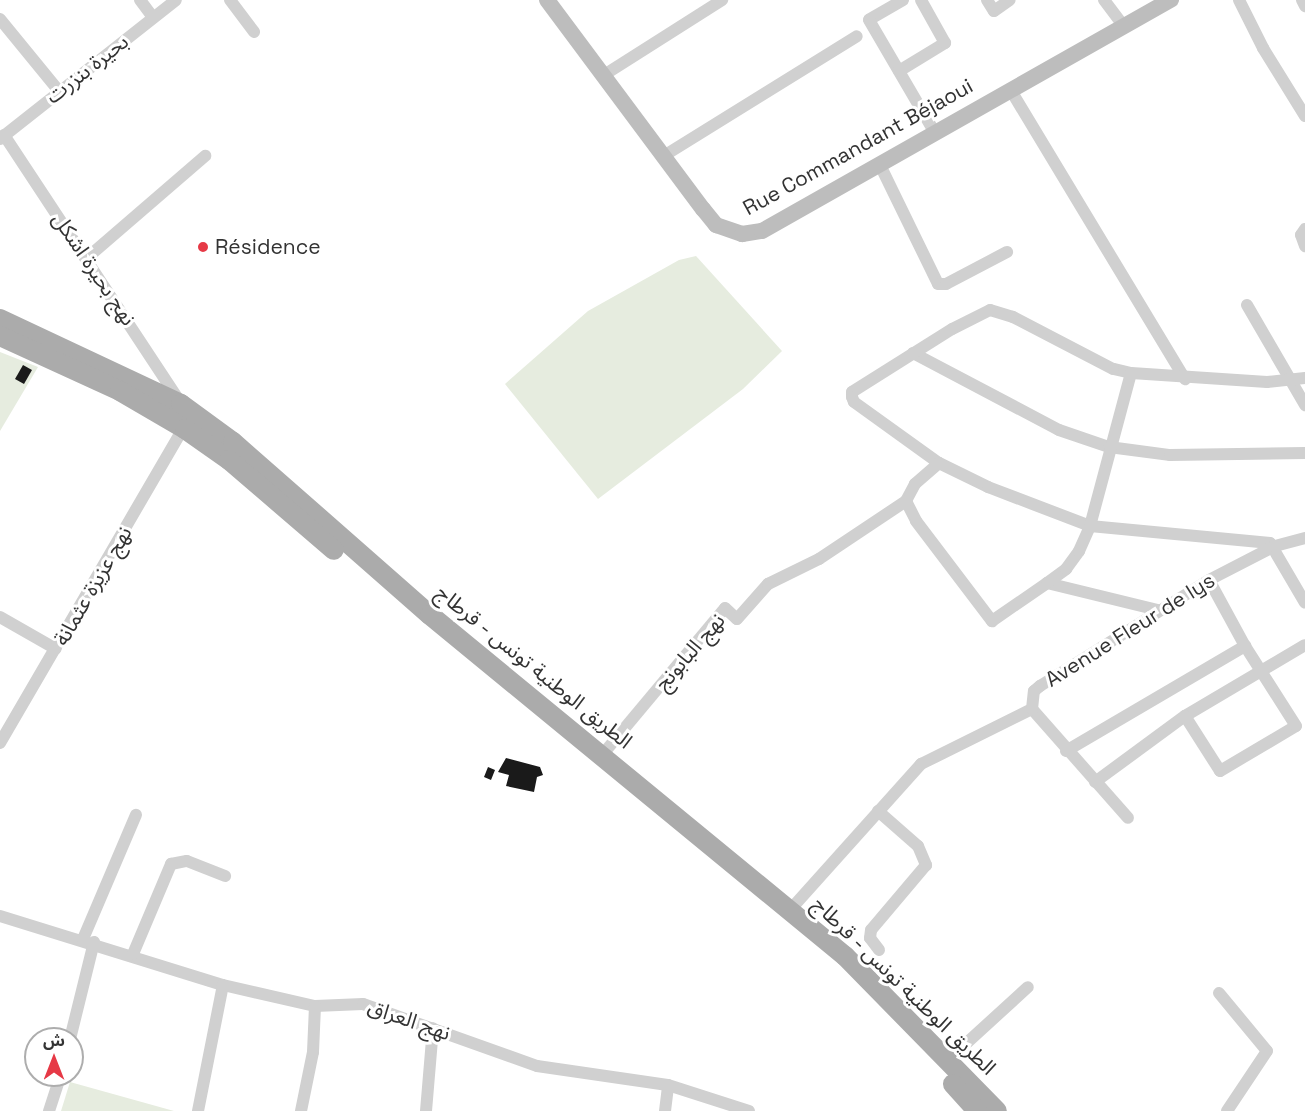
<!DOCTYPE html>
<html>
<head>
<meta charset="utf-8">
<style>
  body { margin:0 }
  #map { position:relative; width:1305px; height:1111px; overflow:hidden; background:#fff; font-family:"Space Grotesk","Noto Sans Arabic",sans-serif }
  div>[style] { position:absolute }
  .green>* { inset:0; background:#e6ecdf }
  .building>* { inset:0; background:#1a1a1a }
  .street>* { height:12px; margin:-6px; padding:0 6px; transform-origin:6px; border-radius:6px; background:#d0d0d0 }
  .secondary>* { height:16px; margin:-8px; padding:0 8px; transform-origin:8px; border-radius:8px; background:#bdbdbd }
  .primary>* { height:20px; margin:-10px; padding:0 10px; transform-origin:10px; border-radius:10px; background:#ababab }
  .dots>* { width:16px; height:16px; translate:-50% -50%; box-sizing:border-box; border:3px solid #fff; border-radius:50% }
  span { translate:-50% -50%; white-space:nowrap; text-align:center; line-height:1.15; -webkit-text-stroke:6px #fff; paint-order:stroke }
  .street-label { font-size:21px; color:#333 }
  .poi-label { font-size:21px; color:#333 }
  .left { translate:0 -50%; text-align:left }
  .north { position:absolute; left:24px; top:1027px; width:60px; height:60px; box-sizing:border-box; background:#fff; border:2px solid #adadad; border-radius:50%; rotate:0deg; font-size:16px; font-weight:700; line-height:24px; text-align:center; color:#333 }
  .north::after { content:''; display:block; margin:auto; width:21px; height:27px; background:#e63946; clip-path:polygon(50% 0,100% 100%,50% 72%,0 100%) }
</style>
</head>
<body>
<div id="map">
  <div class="green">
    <div style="clip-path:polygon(696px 256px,782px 351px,743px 389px,598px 499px,505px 384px,588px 311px,679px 260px)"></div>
    <div style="clip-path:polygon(0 352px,38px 367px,0 431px)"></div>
    <div style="clip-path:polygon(70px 1082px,174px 1111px,61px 1111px)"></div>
  </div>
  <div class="building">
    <div style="clip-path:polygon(23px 365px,32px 370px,24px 384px,15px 379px)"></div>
    <div style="clip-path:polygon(506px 758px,540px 767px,543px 775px,537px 777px,534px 792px,506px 786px,509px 775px,498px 772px)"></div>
    <div style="clip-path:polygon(488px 767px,495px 770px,491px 780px,484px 777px)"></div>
  </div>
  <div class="street">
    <div style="left:140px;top:0;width:21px;rotate:53deg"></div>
    <div style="left:230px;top:0;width:40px;rotate:53deg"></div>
    <div style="left:903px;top:0;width:39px;rotate:150deg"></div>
    <div style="left:869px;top:20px;width:131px;rotate:59.7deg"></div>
    <div style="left:987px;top:0;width:13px;rotate:58deg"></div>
    <div style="left:994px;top:11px;width:19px;rotate:-35deg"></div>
    <div style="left:1104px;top:0;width:34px;rotate:53deg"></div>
    <div style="left:1239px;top:0;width:54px;rotate:63.4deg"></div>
    <div style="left:1263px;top:48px;width:80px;rotate:58.3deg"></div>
    <div style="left:1302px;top:0;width:7px;rotate:63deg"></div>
    <div style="left:0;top:19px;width:93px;rotate:50.7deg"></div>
    <div style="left:899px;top:71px;width:54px;rotate:-31.3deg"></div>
    <div style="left:945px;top:43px;width:49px;rotate:-119.2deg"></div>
    <div style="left:604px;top:75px;width:140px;rotate:-32.4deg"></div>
    <div style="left:1010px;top:89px;width:339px;rotate:58.9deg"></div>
    <div style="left:4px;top:135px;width:320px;rotate:56.6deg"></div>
    <div style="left:0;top:139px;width:224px;rotate:-38.3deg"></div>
    <div style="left:662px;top:157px;width:229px;rotate:-31.8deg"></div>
    <div style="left:880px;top:165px;width:132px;rotate:64deg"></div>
    <div style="left:938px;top:284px;width:8px"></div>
    <div style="left:946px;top:284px;width:69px;rotate:-27.7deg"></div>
    <div style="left:1305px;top:229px;width:7px;rotate:124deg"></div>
    <div style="left:1301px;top:235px;width:12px;rotate:70deg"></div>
    <div style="left:88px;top:257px;width:155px;rotate:-40.8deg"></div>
    <div style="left:1247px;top:305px;width:116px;rotate:59.9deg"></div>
    <div style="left:913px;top:353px;width:165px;rotate:27.8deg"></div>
    <div style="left:1059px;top:430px;width:53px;rotate:18.8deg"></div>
    <div style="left:1109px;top:447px;width:62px;rotate:7.5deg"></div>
    <div style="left:1170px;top:455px;width:135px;rotate:-0.8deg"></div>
    <div style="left:1305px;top:378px;width:38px;rotate:174deg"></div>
    <div style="left:1267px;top:382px;width:136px;rotate:-176.2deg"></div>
    <div style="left:1131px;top:373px;width:18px;rotate:-167deg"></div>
    <div style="left:1113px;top:369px;width:113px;rotate:-152.5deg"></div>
    <div style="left:1013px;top:317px;width:24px;rotate:-163deg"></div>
    <div style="left:990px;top:310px;width:42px;rotate:153.4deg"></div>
    <div style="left:952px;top:329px;width:118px;rotate:147.8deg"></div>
    <div style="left:852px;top:392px;width:5px;rotate:90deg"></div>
    <div style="left:852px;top:397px;width:5px;rotate:68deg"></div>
    <div style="left:854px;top:402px;width:105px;rotate:35.7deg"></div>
    <div style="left:939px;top:463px;width:55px;rotate:26.1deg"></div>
    <div style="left:988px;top:487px;width:109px;rotate:20.9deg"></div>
    <div style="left:1090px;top:526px;width:181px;rotate:5.4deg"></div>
    <div style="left:1270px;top:543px;width:69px;rotate:59.7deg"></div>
    <div style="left:939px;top:463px;width:32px;rotate:139deg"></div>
    <div style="left:915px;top:484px;width:19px;rotate:118deg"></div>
    <div style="left:906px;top:501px;width:22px;rotate:63deg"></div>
    <div style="left:916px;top:521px;width:126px;rotate:52.8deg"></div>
    <div style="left:992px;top:621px;width:67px;rotate:-34.6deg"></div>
    <div style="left:1047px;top:583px;width:114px;rotate:13.7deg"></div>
    <div style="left:1047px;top:583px;width:24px;rotate:-36deg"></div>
    <div style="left:1066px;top:569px;width:22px;rotate:-54deg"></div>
    <div style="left:1079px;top:551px;width:27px;rotate:-66deg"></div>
    <div style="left:1090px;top:526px;width:158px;rotate:-75deg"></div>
    <div style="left:0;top:617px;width:64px;rotate:29.7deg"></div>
    <div style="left:1032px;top:709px;width:145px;rotate:48.6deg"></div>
    <div style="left:1185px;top:716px;width:139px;rotate:-30.6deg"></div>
    <div style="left:0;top:743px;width:368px;rotate:-59.8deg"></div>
    <div style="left:1066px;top:751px;width:208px;rotate:-30.4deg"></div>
    <div style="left:603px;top:754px;width:190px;rotate:-50.1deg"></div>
    <div style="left:725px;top:608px;width:16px;rotate:43deg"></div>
    <div style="left:737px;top:619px;width:47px;rotate:-48.5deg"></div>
    <div style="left:768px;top:584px;width:57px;rotate:-26.1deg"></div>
    <div style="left:819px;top:559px;width:105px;rotate:-33.7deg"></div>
    <div style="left:1095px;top:782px;width:112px;rotate:-36.3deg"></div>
    <div style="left:1185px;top:716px;width:65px;rotate:57.5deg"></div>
    <div style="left:1220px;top:771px;width:88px;rotate:-30.6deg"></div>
    <div style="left:1296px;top:726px;width:95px;rotate:-122.5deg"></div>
    <div style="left:1245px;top:646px;width:75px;rotate:-118.6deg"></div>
    <div style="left:878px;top:811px;width:53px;rotate:41.2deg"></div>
    <div style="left:918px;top:846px;width:21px;rotate:67deg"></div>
    <div style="left:926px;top:865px;width:85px;rotate:130.2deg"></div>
    <div style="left:871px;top:930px;width:8px;rotate:97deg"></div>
    <div style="left:870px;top:938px;width:15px;rotate:53deg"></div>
    <div style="left:791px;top:909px;width:195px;rotate:-48.1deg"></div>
    <div style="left:921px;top:764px;width:124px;rotate:-26.4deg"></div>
    <div style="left:1032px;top:709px;width:18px;rotate:-84deg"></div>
    <div style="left:1034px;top:691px;width:8px;rotate:-40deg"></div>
    <div style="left:1040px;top:686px;width:199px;rotate:-32.1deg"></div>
    <div style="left:1209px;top:580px;width:74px;rotate:-27.3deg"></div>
    <div style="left:1275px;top:546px;width:31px;rotate:-15deg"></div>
    <div style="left:0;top:916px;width:233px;rotate:17.2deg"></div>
    <div style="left:223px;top:985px;width:94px;rotate:12.9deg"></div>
    <div style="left:315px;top:1006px;width:48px;rotate:-2.4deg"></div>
    <div style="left:363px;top:1004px;width:185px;rotate:19.6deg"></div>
    <div style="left:537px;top:1066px;width:132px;rotate:8.3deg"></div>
    <div style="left:668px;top:1085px;width:85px;rotate:17.8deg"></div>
    <div style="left:83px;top:939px;width:135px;rotate:-66.9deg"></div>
    <div style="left:133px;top:954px;width:98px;rotate:-67.1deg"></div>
    <div style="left:171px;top:864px;width:16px;rotate:-11deg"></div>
    <div style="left:187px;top:861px;width:41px;rotate:21.5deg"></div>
    <div style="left:1219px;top:993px;width:75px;rotate:50.4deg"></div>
    <div style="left:1267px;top:1051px;width:72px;rotate:123.7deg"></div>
    <div style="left:70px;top:1039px;width:100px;rotate:-76.1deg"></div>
    <div style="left:948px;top:1060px;width:108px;rotate:-42.4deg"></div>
    <div style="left:49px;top:1111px;width:38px;rotate:-72deg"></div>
    <div style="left:198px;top:1111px;width:128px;rotate:-78.8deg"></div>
    <div style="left:301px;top:1111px;width:60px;rotate:-78.5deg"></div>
    <div style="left:313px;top:1052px;width:46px;rotate:-87.5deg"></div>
    <div style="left:426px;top:1111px;width:83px;rotate:-85.2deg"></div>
    <div style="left:665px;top:1111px;width:26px;rotate:-83deg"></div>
  </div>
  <div class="secondary">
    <div style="left:547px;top:0;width:261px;rotate:53.3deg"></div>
    <div style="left:703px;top:209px;width:21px;rotate:51deg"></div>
    <div style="left:716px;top:225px;width:28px;rotate:19deg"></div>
    <div style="left:742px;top:234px;width:20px;rotate:-9deg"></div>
    <div style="left:762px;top:231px;width:470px;rotate:-29.5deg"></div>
  </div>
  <div class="primary">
    <div style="left:0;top:319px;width:200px;rotate:25.2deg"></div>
    <div style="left:181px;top:404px;width:64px;rotate:36.2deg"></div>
    <div style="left:233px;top:442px;width:262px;rotate:41.3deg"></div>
    <div style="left:430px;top:615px;width:537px;rotate:39.41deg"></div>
    <div style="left:845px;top:956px;width:217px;rotate:45.6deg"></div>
    <div style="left:0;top:336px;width:132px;rotate:24.6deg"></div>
    <div style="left:120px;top:391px;width:75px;rotate:30.3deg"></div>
    <div style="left:185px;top:429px;width:54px;rotate:35.2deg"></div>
    <div style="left:229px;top:460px;width:138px;rotate:40.6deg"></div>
    <div style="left:953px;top:1084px;width:36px;rotate:48deg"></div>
  </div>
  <div class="dots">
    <div style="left:203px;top:247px;background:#e63946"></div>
  </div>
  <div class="street-label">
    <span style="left:87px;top:69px;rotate:-38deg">بحيرة بنزرت</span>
    <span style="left:858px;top:147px;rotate:-29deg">Rue Commandant Béjaoui</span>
    <span style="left:94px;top:269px;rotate:56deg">نهج بحيرة اشكل</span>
    <span style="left:93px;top:586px;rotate:-60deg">نهج عزيزة عثمانة</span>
    <span style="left:1130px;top:630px;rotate:-32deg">Avenue Fleur de lys</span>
    <span style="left:690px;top:652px;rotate:-49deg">نهج البابونج</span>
    <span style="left:534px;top:667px;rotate:39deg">الطريق الوطنية تونس - قرطاج</span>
    <span style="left:904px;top:986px;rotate:44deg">الطريق الوطنية تونس - قرطاج</span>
    <span style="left:409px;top:1020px;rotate:19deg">نهج العراق</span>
  </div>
  <div class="poi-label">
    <span class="left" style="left:215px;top:247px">Résidence</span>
  </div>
  <div class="north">ش</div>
</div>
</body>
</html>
